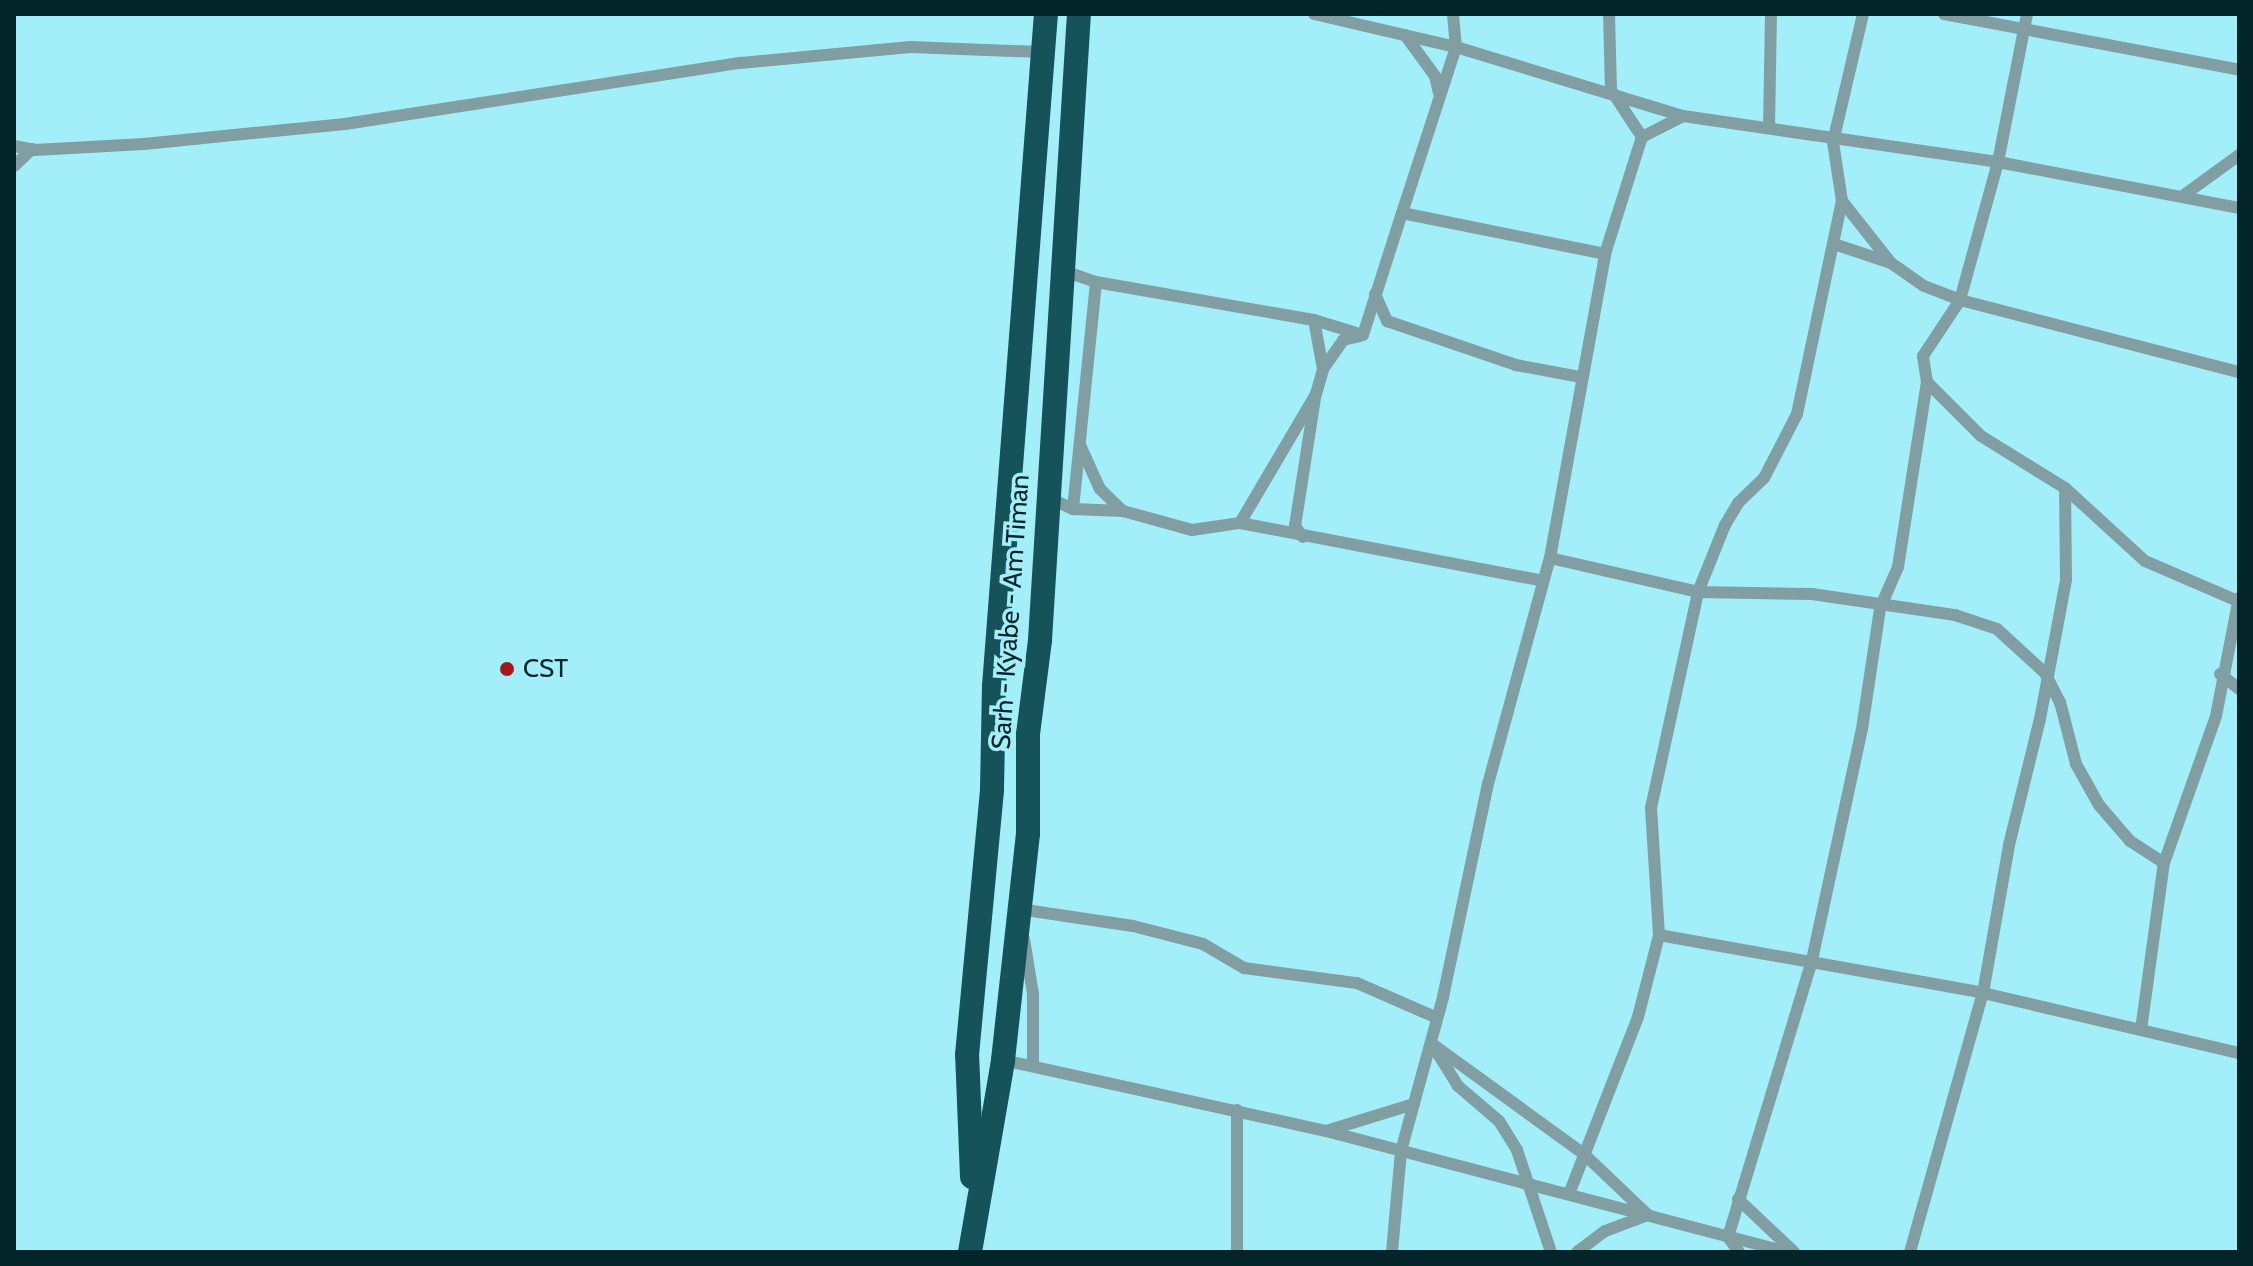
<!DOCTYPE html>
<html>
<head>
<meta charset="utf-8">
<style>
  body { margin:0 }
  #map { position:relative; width:2253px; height:1266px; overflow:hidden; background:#a3eff9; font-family:Cabin,sans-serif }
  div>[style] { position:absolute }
  .street>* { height:12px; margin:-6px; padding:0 6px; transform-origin:6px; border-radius:6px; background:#819fa3 }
  .highway>* { height:24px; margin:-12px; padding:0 12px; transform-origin:12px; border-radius:12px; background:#165259 }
  .dots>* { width:22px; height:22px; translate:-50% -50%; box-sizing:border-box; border:4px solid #a3eff9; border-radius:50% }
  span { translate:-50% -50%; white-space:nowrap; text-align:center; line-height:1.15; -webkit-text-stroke:7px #a3eff9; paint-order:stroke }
  .street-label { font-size:26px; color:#032428 }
  .poi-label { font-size:26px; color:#032428 }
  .left { translate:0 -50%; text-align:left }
  .frame { position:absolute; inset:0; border:16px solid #032428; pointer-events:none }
</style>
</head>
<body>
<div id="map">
  <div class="street">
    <div style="left:1314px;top:14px;width:146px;rotate:13.1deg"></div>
    <div style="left:1456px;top:47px;width:237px;rotate:16.9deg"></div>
    <div style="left:1683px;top:116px;width:318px;rotate:8.3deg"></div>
    <div style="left:1998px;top:162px;width:245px;rotate:10.8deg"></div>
    <div style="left:1453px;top:14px;width:33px;rotate:85deg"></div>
    <div style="left:1456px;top:47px;width:175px;rotate:108deg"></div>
    <div style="left:1402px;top:213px;width:207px;rotate:11.4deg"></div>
    <div style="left:1609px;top:14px;width:76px;rotate:88.5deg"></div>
    <div style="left:1611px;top:90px;width:56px;rotate:56.6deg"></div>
    <div style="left:1944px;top:14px;width:300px;rotate:10.7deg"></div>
    <div style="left:1405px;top:35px;width:51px;rotate:53.8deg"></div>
    <div style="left:1435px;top:76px;width:17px;rotate:77deg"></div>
    <div style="left:1769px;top:128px;width:114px;rotate:-89deg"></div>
    <div style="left:14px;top:146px;width:21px;rotate:11deg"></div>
    <div style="left:35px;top:150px;width:109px;rotate:-3.2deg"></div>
    <div style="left:144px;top:144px;width:202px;rotate:-5.7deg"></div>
    <div style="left:345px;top:124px;width:401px;rotate:-8.8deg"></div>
    <div style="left:741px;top:63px;width:170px;rotate:-5.4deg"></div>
    <div style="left:910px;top:47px;width:132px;rotate:2.2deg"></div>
    <div style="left:14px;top:166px;width:25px;rotate:-43deg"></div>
    <div style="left:2184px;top:195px;width:68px;rotate:-36deg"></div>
    <div style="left:1842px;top:201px;width:79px;rotate:51.7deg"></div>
    <div style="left:1834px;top:244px;width:60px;rotate:18.4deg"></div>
    <div style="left:1891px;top:263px;width:40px;rotate:34.9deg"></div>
    <div style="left:1924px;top:286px;width:39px;rotate:21deg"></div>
    <div style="left:1960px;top:300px;width:288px;rotate:14.5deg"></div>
    <div style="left:1064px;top:271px;width:34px;rotate:19deg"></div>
    <div style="left:1096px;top:282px;width:221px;rotate:9.9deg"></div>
    <div style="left:1314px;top:320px;width:51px;rotate:17deg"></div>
    <div style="left:1375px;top:294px;width:30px;rotate:66deg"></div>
    <div style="left:1387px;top:321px;width:136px;rotate:18.8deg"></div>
    <div style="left:1516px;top:365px;width:65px;rotate:10.6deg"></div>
    <div style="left:1314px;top:320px;width:50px;rotate:79.6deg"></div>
    <div style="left:1363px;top:335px;width:128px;rotate:-72.3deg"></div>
    <div style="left:1927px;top:382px;width:76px;rotate:45deg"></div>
    <div style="left:1981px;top:436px;width:99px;rotate:31.8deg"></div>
    <div style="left:2065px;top:488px;width:108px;rotate:42.4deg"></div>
    <div style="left:2145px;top:561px;width:101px;rotate:23.3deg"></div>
    <div style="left:1080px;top:445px;width:48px;rotate:65.6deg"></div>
    <div style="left:1100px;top:489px;width:32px;rotate:44deg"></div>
    <div style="left:1047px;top:497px;width:29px;rotate:25deg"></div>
    <div style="left:1073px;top:509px;width:50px;rotate:2.3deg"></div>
    <div style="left:1123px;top:511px;width:72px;rotate:15.4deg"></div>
    <div style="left:1192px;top:530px;width:49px;rotate:-8.3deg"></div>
    <div style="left:1240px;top:523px;width:309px;rotate:10.8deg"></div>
    <div style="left:1073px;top:509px;width:228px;rotate:-84.2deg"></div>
    <div style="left:1240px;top:523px;width:150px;rotate:-59.5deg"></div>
    <div style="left:1316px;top:394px;width:26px;rotate:-74deg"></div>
    <div style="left:1323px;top:369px;width:35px;rotate:-55deg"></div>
    <div style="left:1343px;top:340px;width:17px;rotate:-13deg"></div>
    <div style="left:1303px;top:537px;width:14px;rotate:-126deg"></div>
    <div style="left:1295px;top:526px;width:130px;rotate:-81.1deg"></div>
    <div style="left:1550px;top:558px;width:152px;rotate:12.9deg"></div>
    <div style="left:1698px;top:592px;width:114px;rotate:1deg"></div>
    <div style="left:1812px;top:594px;width:145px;rotate:8.4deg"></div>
    <div style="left:1955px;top:615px;width:44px;rotate:18.4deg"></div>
    <div style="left:1997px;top:629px;width:65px;rotate:42.5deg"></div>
    <div style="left:2045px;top:673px;width:33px;rotate:63deg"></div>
    <div style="left:2060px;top:702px;width:64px;rotate:75.5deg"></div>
    <div style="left:2076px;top:764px;width:47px;rotate:60.7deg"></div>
    <div style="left:2099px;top:805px;width:48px;rotate:49.3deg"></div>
    <div style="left:2130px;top:841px;width:40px;rotate:32.9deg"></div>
    <div style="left:2220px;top:674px;width:24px;rotate:38deg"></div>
    <div style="left:1019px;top:909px;width:115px;rotate:8.5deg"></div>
    <div style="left:1133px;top:926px;width:72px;rotate:14.4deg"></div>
    <div style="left:1203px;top:944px;width:48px;rotate:30.3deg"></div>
    <div style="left:1244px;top:968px;width:114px;rotate:7.6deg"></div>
    <div style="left:1357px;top:983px;width:87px;rotate:23.6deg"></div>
    <div style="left:1659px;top:935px;width:329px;rotate:10.1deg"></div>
    <div style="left:1983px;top:993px;width:263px;rotate:13.2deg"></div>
    <div style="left:1024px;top:939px;width:56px;rotate:80.7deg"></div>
    <div style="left:1033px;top:994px;width:72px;rotate:90deg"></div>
    <div style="left:2141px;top:1030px;width:169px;rotate:-82.2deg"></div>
    <div style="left:2164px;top:863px;width:156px;rotate:-70.5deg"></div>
    <div style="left:2216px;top:716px;width:120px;rotate:-79deg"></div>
    <div style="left:1431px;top:1043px;width:190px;rotate:36deg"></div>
    <div style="left:1585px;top:1155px;width:87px;rotate:43.6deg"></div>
    <div style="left:1648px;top:1215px;width:46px;rotate:159.6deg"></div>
    <div style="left:1605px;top:1231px;width:35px;rotate:143deg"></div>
    <div style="left:1435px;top:1049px;width:44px;rotate:58.1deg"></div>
    <div style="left:1458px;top:1086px;width:54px;rotate:40.5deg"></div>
    <div style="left:1499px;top:1121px;width:34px;rotate:58deg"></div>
    <div style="left:1517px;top:1150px;width:108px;rotate:71.6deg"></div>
    <div style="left:1003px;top:1060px;width:331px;rotate:12.4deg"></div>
    <div style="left:1326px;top:1131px;width:477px;rotate:14.7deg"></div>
    <div style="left:1326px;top:1131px;width:92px;rotate:-17.1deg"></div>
    <div style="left:1569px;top:1194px;width:190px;rotate:-68.7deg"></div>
    <div style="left:1638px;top:1017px;width:85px;rotate:-75.6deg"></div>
    <div style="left:1659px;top:935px;width:127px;rotate:-93.6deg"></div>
    <div style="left:1651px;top:808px;width:221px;rotate:-77.7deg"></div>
    <div style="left:1698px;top:592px;width:72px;rotate:-68.1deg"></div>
    <div style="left:1725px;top:525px;width:26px;rotate:-59deg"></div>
    <div style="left:1738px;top:503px;width:36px;rotate:-44deg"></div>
    <div style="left:1764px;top:478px;width:72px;rotate:-62.7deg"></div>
    <div style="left:1797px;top:414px;width:218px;rotate:-78.1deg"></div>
    <div style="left:1842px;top:201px;width:60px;rotate:-98.7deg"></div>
    <div style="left:1833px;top:142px;width:131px;rotate:-76.8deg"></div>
    <div style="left:1738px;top:1199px;width:77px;rotate:43.4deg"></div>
    <div style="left:1237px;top:1252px;width:142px;rotate:-90deg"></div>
    <div style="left:1392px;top:1252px;width:101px;rotate:-84.9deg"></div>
    <div style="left:1401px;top:1151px;width:160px;rotate:-74.7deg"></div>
    <div style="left:1443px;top:997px;width:218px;rotate:-78.1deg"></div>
    <div style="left:1488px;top:784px;width:234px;rotate:-74.7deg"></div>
    <div style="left:1550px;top:558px;width:309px;rotate:-79.7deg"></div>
    <div style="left:1605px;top:254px;width:123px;rotate:-72.5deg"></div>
    <div style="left:1642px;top:137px;width:46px;rotate:-27.1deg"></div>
    <div style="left:1739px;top:1252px;width:19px;rotate:-126deg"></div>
    <div style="left:1728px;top:1237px;width:289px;rotate:-73.1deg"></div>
    <div style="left:1812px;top:960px;width:236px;rotate:-77.8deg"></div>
    <div style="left:1862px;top:729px;width:122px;rotate:-81.5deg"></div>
    <div style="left:1880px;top:608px;width:45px;rotate:-66.3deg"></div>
    <div style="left:1898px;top:567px;width:187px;rotate:-81.1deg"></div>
    <div style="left:1927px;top:382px;width:26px;rotate:-99deg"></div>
    <div style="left:1923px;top:356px;width:67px;rotate:-56.5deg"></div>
    <div style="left:1960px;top:300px;width:143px;rotate:-74.6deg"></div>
    <div style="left:1998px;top:162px;width:151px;rotate:-78.9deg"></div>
    <div style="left:1910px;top:1252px;width:269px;rotate:-74.3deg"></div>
    <div style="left:1983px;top:993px;width:150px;rotate:-80deg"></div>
    <div style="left:2009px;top:845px;width:130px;rotate:-76.2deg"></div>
    <div style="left:2040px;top:719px;width:141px;rotate:-79.4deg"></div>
    <div style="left:2066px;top:580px;width:92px;rotate:-90.6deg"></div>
  </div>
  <div class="highway">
    <div style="left:972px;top:1177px;width:122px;rotate:-92.3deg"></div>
    <div style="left:967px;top:1055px;width:267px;rotate:-84.6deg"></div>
    <div style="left:992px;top:789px;width:103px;rotate:-88.9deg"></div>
    <div style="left:994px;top:686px;width:674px;rotate:-85.58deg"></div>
    <div style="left:970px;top:1252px;width:195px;rotate:-80.2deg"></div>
    <div style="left:1003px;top:1060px;width:227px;rotate:-83.7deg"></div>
    <div style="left:1028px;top:834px;width:100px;rotate:-90deg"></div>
    <div style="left:1028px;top:734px;width:95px;rotate:-82.7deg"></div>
    <div style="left:1040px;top:640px;width:627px;rotate:-86.44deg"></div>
  </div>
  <div class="dots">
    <div style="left:507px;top:669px;background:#a9151c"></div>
  </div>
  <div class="street-label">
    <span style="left:1011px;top:612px;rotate:-86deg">Sarh - Kyabe - Am Timan</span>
  </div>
  <div class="poi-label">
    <span class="left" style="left:523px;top:669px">CST</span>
  </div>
  <div class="frame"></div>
</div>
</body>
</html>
